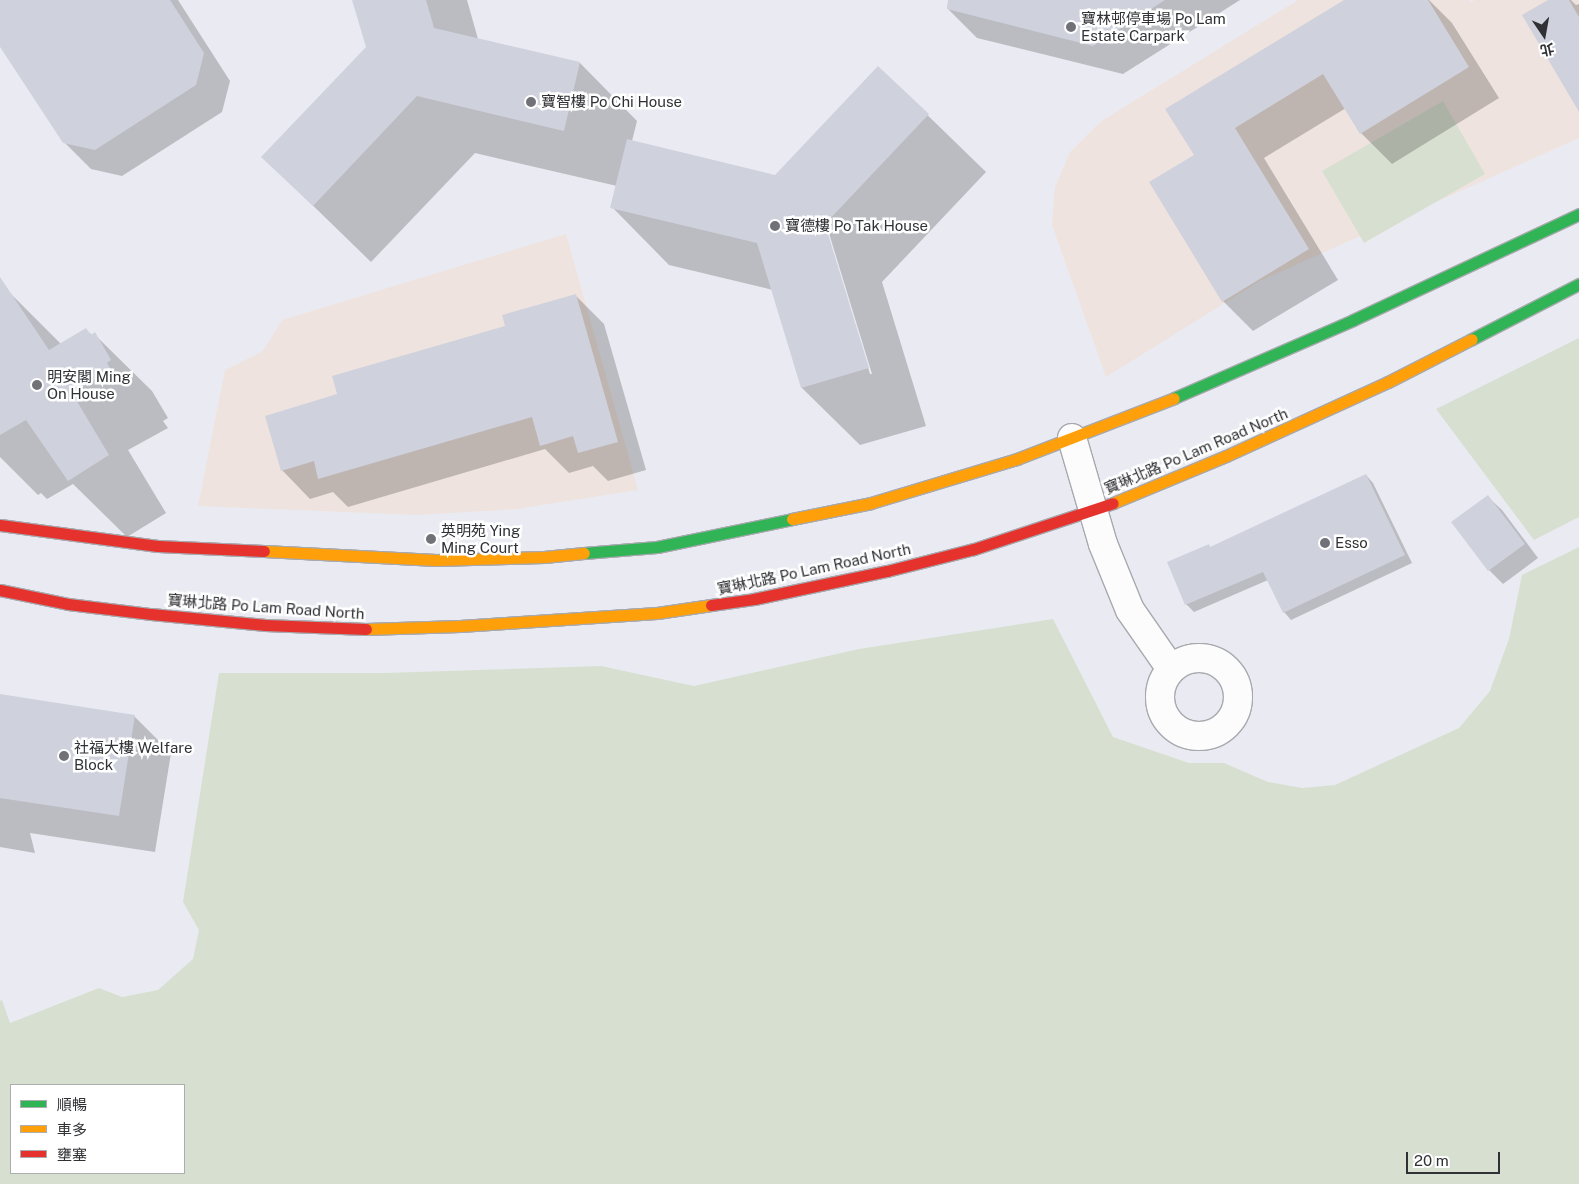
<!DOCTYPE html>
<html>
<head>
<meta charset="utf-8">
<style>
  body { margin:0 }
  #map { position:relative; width:1579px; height:1184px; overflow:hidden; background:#eaebf2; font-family:"Public Sans","Noto Sans TC",sans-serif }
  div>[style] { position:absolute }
  .education>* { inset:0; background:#eee3de }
  .green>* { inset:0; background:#d7e0d0 }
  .shadow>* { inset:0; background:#0003 }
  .building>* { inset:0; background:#cfd2dd }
  .roads { filter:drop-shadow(1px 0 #a7a9ae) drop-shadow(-1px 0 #a7a9ae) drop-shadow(0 1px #a7a9ae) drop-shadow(0 -1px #a7a9ae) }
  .street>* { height:28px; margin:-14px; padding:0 14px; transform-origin:14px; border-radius:14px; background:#fcfcfd }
  .street>.ring { margin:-14px; padding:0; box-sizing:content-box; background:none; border:28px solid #fcfcfd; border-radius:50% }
  .fast>* { height:11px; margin:-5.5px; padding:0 5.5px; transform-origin:5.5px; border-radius:5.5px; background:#30b455 }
  .slow>* { height:11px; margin:-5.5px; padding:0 5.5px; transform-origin:5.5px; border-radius:5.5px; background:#ff9f0a }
  .jam>* { height:11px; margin:-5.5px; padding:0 5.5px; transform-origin:5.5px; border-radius:5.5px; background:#e5322d }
  .dots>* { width:14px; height:14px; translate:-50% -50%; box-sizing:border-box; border:2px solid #fff; border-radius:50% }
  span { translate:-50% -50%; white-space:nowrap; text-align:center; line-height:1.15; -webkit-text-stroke:5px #fff; paint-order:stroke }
  .poi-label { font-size:15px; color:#303135 }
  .left { translate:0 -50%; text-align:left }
  .street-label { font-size:15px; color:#303135 }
  .legend { position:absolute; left:10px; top:1084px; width:175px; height:90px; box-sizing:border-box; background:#fff; border:1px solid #acadae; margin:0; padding:6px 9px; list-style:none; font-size:15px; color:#303135 }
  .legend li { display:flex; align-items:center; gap:10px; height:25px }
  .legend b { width:25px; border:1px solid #acadae }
  .north { position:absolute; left:1519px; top:10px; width:50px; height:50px; -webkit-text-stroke:4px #fff; paint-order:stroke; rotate:168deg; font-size:14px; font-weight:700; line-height:20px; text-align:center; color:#303135 }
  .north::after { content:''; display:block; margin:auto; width:18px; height:22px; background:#303135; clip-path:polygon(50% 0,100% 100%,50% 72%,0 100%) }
  .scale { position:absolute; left:1406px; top:1152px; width:94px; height:22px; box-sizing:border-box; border:2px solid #303135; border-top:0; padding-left:6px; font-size:15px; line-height:18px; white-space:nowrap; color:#303135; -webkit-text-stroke:4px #fff; paint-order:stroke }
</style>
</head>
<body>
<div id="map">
  <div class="education">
    <div style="clip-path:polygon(1298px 0,1469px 0,1471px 2px,1475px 0,1579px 0,1579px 138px,1260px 281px,1106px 377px,1052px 225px,1055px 187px,1070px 152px,1100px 122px)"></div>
    <div style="clip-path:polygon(566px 234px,638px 490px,517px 509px,417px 515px,198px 506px,225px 370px,263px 351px,282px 320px)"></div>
  </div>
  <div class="green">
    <div style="clip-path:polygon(1443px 101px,1485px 174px,1364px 243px,1322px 171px)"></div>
    <div style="clip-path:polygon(1579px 338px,1579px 517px,1534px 540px,1436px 409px)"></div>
    <div style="clip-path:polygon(evenodd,1579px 547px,1579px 1184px,0 1184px,0 1001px,2px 1000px,10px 1023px,99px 988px,122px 997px,158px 990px,193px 959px,199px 930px,183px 902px,219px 673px,384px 673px,601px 666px,694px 686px,859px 649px,1053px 619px,1113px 737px,1189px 763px,1224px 763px,1268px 782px,1302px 788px,1335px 785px,1459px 728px,1490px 691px,1509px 639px,1522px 575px,1579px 547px,11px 1085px,184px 1085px,184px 1173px,11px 1173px,11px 1085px)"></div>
  </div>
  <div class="shadow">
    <div style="clip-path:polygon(0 0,178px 0,230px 81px,222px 112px,122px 176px,91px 169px,64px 142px,0 44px)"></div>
    <div style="clip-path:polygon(evenodd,354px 0,467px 0,478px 39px,580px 63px,637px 121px,632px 141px,776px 176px,878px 67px,986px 172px,882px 282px,926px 426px,860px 445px,802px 388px,773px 290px,669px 265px,612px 207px,617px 186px,475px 153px,371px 262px,263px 157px,367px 47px,354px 0,826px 230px,828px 230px,872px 374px,870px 374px,826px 230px)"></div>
    <div style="clip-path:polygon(949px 0,1240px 0,1123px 74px,977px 38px,947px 8px)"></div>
    <div style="clip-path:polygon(1346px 0,1429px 0,1452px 23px,1499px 98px,1392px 164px,1361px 133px,1346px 108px,1264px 158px,1338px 280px,1253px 331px,1223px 301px,1196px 155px)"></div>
    <div style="clip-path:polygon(1550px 0,1571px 0,1576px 5px,1579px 4px,1579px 106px)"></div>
    <div style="clip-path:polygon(8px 291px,61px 344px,86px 330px,92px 335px,94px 334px,152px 391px,168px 418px,163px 421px,168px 428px,128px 450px,166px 513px,127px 537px,73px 484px,47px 499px,41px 493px,38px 495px,0 457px,0 296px)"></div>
    <div style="clip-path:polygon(575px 295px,604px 324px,646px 470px,608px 481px,593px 466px,569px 473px,545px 449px,348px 507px,333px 492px,310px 499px,282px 470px,339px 395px,506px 327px)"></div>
    <div style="clip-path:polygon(1366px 475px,1373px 483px,1412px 563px,1291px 620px,1284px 612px,1268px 580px,1194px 612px,1186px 604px,1209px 546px,1211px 548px)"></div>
    <div style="clip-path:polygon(1488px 497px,1502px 510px,1538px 558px,1503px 584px,1489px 570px,1453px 523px)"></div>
    <div style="clip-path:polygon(0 695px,134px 716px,171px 753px,155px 852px,30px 833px,35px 853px,0 847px)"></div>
  </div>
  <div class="building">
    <div style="clip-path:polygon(0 0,170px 0,204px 53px,196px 85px,95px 150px,63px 143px,0 47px)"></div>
    <div style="clip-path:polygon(352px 0,426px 0,434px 28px,580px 62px,564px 131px,417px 96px,313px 206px,261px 157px,366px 47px)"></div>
    <div style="clip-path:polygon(948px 0,1165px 0,1093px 46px,947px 9px)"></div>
    <div style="clip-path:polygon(1344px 0,1428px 0,1469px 67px,1360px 134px,1323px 74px,1235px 128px,1309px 249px,1222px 302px,1149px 182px,1194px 155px,1165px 109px)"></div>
    <div style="clip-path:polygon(1548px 0,1569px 0,1579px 17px,1579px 112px,1522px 15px)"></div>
    <div style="clip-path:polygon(878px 66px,929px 114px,825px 224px,869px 368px,801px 388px,757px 243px,610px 208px,627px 139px,775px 175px)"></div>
    <div style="clip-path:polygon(0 277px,49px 350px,86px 328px,91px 335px,95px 332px,111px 360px,107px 363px,111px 370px,72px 393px,109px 455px,68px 481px,26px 420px,0 435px)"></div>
    <div style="clip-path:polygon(576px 294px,618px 442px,578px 453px,573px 436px,540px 446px,532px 417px,318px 479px,314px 461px,281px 471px,265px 416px,337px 394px,332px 376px,505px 326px,502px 315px)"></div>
    <div style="clip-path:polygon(1366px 474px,1405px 555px,1283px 613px,1263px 572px,1185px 605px,1167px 562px,1209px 544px,1210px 547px)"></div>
    <div style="clip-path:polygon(1488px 495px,1525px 544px,1488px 571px,1451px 522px)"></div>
    <div style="clip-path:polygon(0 694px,135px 715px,119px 816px,0 798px)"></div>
  </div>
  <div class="roads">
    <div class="street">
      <div style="left:1072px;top:438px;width:110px;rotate:73.7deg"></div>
      <div style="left:1103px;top:544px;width:71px;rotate:67.8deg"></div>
      <div style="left:1130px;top:610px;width:72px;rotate:55.2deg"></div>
      <div class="ring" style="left:1160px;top:658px;width:50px;height:50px"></div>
    </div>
    <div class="fast">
      <div style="left:1472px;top:339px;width:120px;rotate:-27.2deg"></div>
      <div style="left:1174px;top:398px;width:195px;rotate:-23.5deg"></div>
      <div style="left:1353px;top:320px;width:250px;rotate:-25.1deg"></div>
      <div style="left:584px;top:553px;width:73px;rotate:-4.7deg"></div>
      <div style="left:657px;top:547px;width:138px;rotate:-11.7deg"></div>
    </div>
    <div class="slow">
      <div style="left:1113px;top:503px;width:122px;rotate:-22.6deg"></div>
      <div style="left:1226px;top:456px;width:178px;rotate:-24.6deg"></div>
      <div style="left:1388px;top:382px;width:94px;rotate:-27.1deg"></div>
      <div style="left:792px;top:519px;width:81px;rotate:-11.4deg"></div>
      <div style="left:871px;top:503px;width:152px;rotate:-16.8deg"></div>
      <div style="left:1017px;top:459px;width:168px;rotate:-21.2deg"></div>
      <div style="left:264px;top:551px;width:172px;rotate:3deg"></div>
      <div style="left:436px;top:560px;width:108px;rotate:-1.6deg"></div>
      <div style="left:544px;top:557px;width:40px;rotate:-5.7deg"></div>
      <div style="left:366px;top:629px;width:94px;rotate:-1.8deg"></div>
      <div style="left:460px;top:626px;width:197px;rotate:-3.8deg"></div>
      <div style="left:657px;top:613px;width:55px;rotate:-8.4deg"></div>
    </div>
    <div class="jam">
      <div style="left:0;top:525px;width:159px;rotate:7.6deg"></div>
      <div style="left:158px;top:546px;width:106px;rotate:2.7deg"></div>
      <div style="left:0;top:590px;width:69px;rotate:11.6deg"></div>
      <div style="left:68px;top:604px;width:84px;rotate:6.9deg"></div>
      <div style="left:151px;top:614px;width:115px;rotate:5.5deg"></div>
      <div style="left:265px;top:625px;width:101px;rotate:2.3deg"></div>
      <div style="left:711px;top:605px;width:43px;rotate:-7.9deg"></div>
      <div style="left:754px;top:599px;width:136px;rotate:-11.9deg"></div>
      <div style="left:887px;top:571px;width:90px;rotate:-14.2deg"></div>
      <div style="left:974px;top:549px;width:146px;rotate:-18.3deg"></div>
    </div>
  </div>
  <div class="dots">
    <div style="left:1071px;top:27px;background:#717277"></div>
    <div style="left:531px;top:102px;background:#717277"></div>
    <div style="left:775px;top:226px;background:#717277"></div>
    <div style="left:37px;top:385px;background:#717277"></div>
    <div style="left:431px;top:539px;background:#717277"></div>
    <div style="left:1325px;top:543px;background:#717277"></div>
    <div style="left:64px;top:756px;background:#717277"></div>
  </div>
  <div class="poi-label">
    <span class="left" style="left:1081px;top:27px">寶林邨停車場 Po Lam<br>Estate Carpark</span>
    <span class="left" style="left:541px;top:102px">寶智樓 Po Chi House</span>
    <span class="left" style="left:785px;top:226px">寶德樓 Po Tak House</span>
    <span class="left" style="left:47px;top:385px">明安閣 Ming<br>On House</span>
    <span class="left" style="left:441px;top:539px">英明苑 Ying<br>Ming Court</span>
    <span class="left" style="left:1335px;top:543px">Esso</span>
    <span class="left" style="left:74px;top:756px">社福大樓 Welfare<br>Block</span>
  </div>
  <div class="street-label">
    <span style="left:1196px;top:451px;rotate:-23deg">寶琳北路 Po Lam Road North</span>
    <span style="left:814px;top:569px;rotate:-12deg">寶琳北路 Po Lam Road North</span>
    <span style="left:266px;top:607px;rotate:4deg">寶琳北路 Po Lam Road North</span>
  </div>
  <ul class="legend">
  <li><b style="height:6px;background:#30b455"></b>順暢</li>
  <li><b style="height:6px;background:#ff9f0a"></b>車多</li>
  <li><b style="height:6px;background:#e5322d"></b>壅塞</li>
  </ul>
  <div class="north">北</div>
  <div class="scale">20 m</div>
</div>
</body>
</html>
